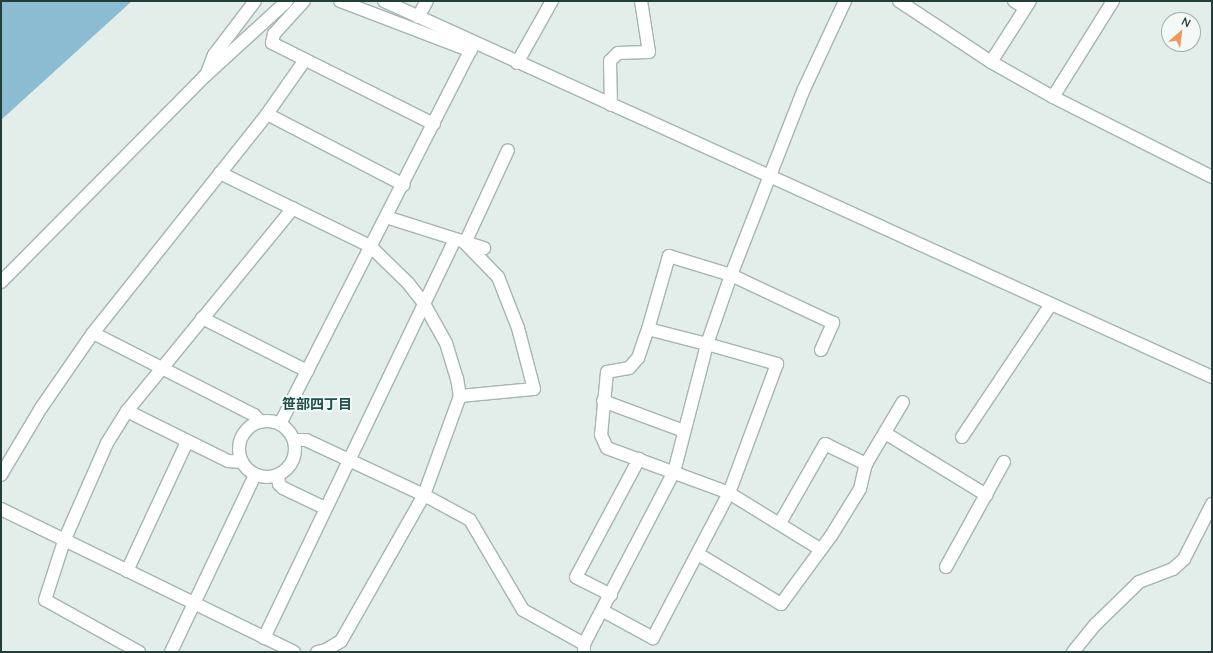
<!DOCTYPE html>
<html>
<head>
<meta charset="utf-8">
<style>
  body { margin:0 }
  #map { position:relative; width:1213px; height:653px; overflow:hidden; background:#e3edea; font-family:Lato,"Noto Sans JP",sans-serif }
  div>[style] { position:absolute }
  .water>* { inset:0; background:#8bbcd2 }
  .roads { filter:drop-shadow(1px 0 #a5b5b2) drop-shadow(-1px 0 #a5b5b2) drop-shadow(0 1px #a5b5b2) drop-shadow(0 -1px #a5b5b2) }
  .minor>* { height:12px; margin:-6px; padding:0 6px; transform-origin:6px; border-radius:6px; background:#fff }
  .minor>.ring { margin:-6px; padding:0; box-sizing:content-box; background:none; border:12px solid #fff; border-radius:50% }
  span { translate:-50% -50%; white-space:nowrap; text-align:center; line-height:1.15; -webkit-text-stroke:4px #f3f9f7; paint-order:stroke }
  .neighbourhood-label { font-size:14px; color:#1e504c; font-weight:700 }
  .frame { position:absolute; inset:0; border:2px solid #223e3b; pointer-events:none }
  .north { position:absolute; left:1161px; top:12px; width:40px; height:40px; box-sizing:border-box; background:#f3f9f7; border:1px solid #9faeac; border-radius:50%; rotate:28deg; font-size:11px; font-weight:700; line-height:16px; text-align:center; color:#223e3b }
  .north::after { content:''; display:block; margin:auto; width:14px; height:18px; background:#f2985c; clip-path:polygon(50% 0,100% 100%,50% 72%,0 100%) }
</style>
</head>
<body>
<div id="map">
  <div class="water">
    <div style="clip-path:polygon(1px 1px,132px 1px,1px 120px)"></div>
  </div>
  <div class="roads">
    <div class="minor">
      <div style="left:304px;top:1px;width:45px;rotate:132.3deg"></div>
      <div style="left:274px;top:34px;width:9px;rotate:103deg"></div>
      <div style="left:272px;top:43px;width:181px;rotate:26.6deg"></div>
      <div style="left:340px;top:1px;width:140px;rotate:20.9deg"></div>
      <div style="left:384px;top:1px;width:909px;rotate:24.42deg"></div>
      <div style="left:899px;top:1px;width:110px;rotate:33.5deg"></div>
      <div style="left:991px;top:62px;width:71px;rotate:29.4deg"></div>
      <div style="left:1053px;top:97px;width:178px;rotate:26.7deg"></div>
      <div style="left:1014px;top:1px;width:13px;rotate:32deg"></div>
      <div style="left:418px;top:17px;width:18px;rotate:-61deg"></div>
      <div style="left:991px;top:62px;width:72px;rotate:-57.4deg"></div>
      <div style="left:517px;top:63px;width:71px;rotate:-60.6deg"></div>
      <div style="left:207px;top:73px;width:19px;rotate:-69deg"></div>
      <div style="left:214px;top:55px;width:68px;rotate:-52.8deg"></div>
      <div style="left:1053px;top:97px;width:113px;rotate:-58deg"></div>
      <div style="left:611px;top:105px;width:44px;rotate:-91.3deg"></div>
      <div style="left:610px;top:61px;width:11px;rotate:-45deg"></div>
      <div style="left:618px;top:53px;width:31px;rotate:-2deg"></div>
      <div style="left:649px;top:52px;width:52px;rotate:-98.9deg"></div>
      <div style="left:267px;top:114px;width:154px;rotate:27.4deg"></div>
      <div style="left:220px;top:173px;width:167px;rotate:26deg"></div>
      <div style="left:370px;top:246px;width:53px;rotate:44.2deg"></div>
      <div style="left:408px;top:283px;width:24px;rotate:52deg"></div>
      <div style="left:423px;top:302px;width:47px;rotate:60.7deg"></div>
      <div style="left:446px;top:343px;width:37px;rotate:73deg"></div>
      <div style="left:457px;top:378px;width:18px;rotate:81deg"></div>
      <div style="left:460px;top:396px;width:105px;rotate:110deg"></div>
      <div style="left:424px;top:495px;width:168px;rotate:119.6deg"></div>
      <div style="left:341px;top:641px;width:17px;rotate:149deg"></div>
      <div style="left:326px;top:650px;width:9px;rotate:167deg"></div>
      <div style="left:386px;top:217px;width:103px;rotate:17.6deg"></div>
      <div style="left:1px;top:282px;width:290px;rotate:-45.3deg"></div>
      <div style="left:205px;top:76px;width:111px;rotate:-42.4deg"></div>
      <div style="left:202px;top:318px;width:118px;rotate:26.8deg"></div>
      <div style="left:648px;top:329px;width:31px;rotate:109deg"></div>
      <div style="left:638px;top:358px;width:13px;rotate:132deg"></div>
      <div style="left:629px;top:368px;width:22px;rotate:170deg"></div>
      <div style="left:607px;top:372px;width:63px;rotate:95.4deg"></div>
      <div style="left:601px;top:435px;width:14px;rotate:65deg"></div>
      <div style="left:607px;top:448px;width:130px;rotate:20.2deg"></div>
      <div style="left:729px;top:493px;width:107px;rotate:31.6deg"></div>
      <div style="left:93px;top:333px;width:181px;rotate:27deg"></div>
      <div style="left:254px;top:415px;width:8px;rotate:45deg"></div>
      <div style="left:821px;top:350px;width:30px;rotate:-66deg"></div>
      <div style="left:833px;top:323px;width:113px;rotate:-154.8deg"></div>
      <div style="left:731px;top:275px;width:65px;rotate:-163deg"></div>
      <div style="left:669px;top:256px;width:76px;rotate:106deg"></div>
      <div style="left:648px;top:329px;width:61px;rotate:14.3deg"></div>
      <div style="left:707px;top:344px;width:73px;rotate:-70.8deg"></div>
      <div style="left:731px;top:275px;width:200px;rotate:-68.6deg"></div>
      <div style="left:804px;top:89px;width:97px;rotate:-65deg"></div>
      <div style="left:460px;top:396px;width:74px;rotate:-5.4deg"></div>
      <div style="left:534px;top:389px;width:63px;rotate:-104.7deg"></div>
      <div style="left:518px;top:328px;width:55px;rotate:-111.4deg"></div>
      <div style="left:498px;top:277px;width:47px;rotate:-134.1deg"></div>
      <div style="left:465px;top:243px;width:102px;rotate:-65.2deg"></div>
      <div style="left:603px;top:401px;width:86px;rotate:20.3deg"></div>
      <div style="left:127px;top:411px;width:113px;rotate:26.3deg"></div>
      <div style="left:228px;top:461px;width:14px;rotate:4deg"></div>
      <div class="ring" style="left:239px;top:421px;width:44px;height:44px"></div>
      <div style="left:280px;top:424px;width:428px;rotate:-63deg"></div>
      <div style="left:885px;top:433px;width:119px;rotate:31.5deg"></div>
      <div style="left:962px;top:437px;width:160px;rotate:-56.2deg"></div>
      <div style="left:294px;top:440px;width:12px"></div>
      <div style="left:306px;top:440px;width:130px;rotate:25deg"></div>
      <div style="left:424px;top:495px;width:52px;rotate:28.5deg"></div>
      <div style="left:470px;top:520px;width:104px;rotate:59.5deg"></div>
      <div style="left:523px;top:610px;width:70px;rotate:29.1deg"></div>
      <div style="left:584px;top:644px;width:8px;rotate:90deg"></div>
      <div style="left:1px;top:475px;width:78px;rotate:-59.2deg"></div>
      <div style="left:41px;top:408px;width:91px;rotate:-55.3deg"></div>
      <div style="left:93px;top:333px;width:280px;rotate:-51.5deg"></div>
      <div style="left:267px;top:114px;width:66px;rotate:-54.9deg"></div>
      <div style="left:278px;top:475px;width:9px;rotate:84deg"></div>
      <div style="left:279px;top:484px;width:6px;rotate:45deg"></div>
      <div style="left:283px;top:488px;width:47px;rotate:25.5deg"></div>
      <div style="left:1px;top:509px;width:326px;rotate:26deg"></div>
      <div style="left:780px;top:523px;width:91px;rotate:-60.3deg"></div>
      <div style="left:825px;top:444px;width:46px;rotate:26deg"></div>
      <div style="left:866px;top:464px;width:72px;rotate:-59.2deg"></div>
      <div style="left:698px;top:554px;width:97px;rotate:31.1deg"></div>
      <div style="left:781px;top:604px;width:84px;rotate:-53.7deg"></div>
      <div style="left:831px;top:536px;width:55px;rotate:-58.3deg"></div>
      <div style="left:860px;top:489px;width:26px;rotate:-77deg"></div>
      <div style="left:946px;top:567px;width:120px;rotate:-61.1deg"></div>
      <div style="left:127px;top:571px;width:142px;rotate:-65.1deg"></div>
      <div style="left:611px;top:595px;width:39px;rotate:-153deg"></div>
      <div style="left:576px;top:577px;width:134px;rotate:-61.9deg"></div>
      <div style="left:264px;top:638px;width:442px;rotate:-64.4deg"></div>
      <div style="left:584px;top:644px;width:194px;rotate:-62.4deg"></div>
      <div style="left:674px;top:472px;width:132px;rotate:-75.5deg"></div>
      <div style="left:707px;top:344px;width:73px;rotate:15.9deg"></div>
      <div style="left:777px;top:364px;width:138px;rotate:110.4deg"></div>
      <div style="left:729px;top:493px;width:164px;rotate:117.7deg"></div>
      <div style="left:653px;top:638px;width:57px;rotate:-151.6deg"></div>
      <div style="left:139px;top:652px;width:107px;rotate:-151deg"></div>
      <div style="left:45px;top:600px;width:62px;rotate:-72.1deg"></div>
      <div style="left:64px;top:541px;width:107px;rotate:-66.3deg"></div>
      <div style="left:107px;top:443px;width:38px;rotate:-58deg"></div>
      <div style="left:127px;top:411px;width:262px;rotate:-50.7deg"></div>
      <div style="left:171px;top:652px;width:196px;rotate:-64.6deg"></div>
      <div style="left:1073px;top:652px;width:36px;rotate:-51deg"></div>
      <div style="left:1096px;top:624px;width:60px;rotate:-44.3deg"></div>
      <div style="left:1139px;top:582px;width:36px;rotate:-21deg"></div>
      <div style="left:1173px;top:569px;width:15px;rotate:-42deg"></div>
      <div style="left:1184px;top:559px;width:62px;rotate:-63deg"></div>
    </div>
  </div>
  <div class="neighbourhood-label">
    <span style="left:317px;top:404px">笹部四丁目</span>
  </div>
  <div class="frame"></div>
  <div class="north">N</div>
</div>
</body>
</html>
